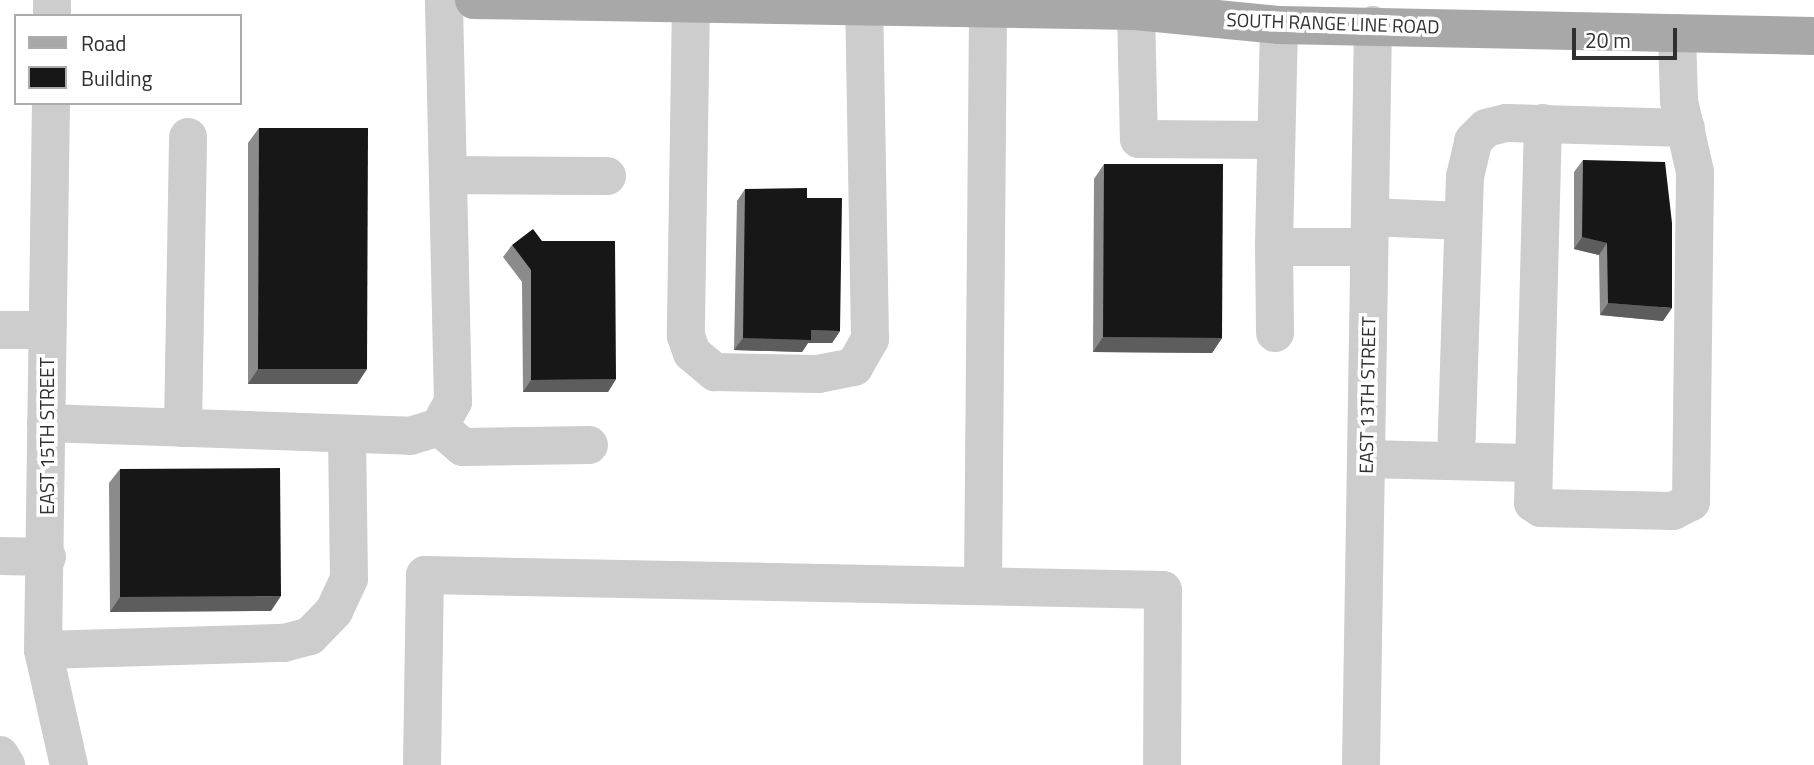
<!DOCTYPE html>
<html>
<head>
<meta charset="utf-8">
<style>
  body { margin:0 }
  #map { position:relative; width:1814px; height:765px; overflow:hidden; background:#fff; font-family:"Titillium Web",sans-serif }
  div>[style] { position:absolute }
  .minor>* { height:38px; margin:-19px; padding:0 19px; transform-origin:19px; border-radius:19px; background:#cdcdcd }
  .major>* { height:38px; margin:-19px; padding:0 19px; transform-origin:19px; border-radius:19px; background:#a8a8a8 }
  .wall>* { inset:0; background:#8b8b8b }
  .shaded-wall>* { inset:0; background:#5d5d5d }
  .building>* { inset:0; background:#171717 }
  span { translate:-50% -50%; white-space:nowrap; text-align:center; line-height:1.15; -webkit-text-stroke:7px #fff; paint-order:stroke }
  .street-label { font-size:19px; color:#303030 }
  .legend { position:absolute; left:14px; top:14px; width:228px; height:91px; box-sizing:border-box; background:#fff; border:2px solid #acacac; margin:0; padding:9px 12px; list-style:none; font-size:21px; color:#303030 }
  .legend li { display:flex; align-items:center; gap:14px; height:35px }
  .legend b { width:35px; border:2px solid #acacac }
  .scale { position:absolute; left:1572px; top:28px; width:105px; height:32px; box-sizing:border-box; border:4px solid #303030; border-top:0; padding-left:9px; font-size:21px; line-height:24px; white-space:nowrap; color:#303030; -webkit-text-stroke:5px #fff; paint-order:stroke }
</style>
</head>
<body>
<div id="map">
  <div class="minor">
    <div style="left:691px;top:3px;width:333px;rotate:90.9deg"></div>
    <div style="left:686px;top:336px;width:18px;rotate:71deg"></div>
    <div style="left:692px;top:353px;width:30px;rotate:40deg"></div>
    <div style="left:715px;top:372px;width:103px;rotate:1.1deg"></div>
    <div style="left:818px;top:374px;width:37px;rotate:-11deg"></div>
    <div style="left:854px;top:367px;width:32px;rotate:-60deg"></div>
    <div style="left:870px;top:339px;width:333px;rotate:-91deg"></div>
    <div style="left:1136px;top:11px;width:128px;rotate:88.7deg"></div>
    <div style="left:1139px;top:139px;width:134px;rotate:0.4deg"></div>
    <div style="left:52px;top:16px;width:16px;rotate:-90deg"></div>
    <div style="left:1279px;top:25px;width:222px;rotate:91.3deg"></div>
    <div style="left:1274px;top:247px;width:95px"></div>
    <div style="left:51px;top:103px;width:547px;rotate:90.84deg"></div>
    <div style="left:43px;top:650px;width:118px;rotate:77.3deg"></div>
    <div style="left:1543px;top:123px;width:380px;rotate:91.5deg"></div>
    <div style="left:1533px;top:503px;width:9px;rotate:32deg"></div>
    <div style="left:1541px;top:508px;width:132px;rotate:1.3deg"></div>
    <div style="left:1673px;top:511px;width:20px;rotate:-27deg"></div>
    <div style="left:1691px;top:502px;width:330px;rotate:-89.3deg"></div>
    <div style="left:1695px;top:172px;width:73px;rotate:-102.7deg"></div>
    <div style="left:1679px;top:101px;width:68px;rotate:-91.7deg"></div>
    <div style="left:448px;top:175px;width:159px;rotate:0.4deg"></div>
    <div style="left:1370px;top:217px;width:93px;rotate:2.5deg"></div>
    <div style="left:1274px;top:247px;width:86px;rotate:89.3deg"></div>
    <div style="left:0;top:330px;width:47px"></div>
    <div style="left:46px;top:423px;width:364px;rotate:2deg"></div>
    <div style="left:410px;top:436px;width:30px;rotate:-17deg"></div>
    <div style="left:439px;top:427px;width:29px;rotate:-61deg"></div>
    <div style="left:453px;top:402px;width:402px;rotate:-91.3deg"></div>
    <div style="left:439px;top:427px;width:31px;rotate:40deg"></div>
    <div style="left:463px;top:447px;width:126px;rotate:-0.9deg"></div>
    <div style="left:183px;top:428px;width:291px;rotate:-89deg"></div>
    <div style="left:1366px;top:459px;width:168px;rotate:1.4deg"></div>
    <div style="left:1456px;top:461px;width:284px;rotate:-88.2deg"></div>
    <div style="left:1465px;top:177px;width:37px;rotate:-77deg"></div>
    <div style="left:1473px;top:141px;width:18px;rotate:-45deg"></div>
    <div style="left:1486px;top:128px;width:21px;rotate:-14deg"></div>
    <div style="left:1506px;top:123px;width:180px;rotate:1.6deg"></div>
    <div style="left:0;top:556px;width:47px;rotate:1.2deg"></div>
    <div style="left:983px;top:586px;width:578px;rotate:-89.5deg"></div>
    <div style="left:43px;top:650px;width:241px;rotate:-1.7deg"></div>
    <div style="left:284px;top:643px;width:27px;rotate:-15deg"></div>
    <div style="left:310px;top:636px;width:35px;rotate:-46deg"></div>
    <div style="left:334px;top:611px;width:35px;rotate:-65deg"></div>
    <div style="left:349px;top:579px;width:145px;rotate:-90.8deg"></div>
    <div style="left:0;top:755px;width:12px;rotate:59deg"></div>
    <div style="left:422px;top:765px;width:190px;rotate:-89.1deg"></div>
    <div style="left:425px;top:575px;width:738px;rotate:1.16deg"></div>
    <div style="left:1163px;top:590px;width:175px;rotate:90.3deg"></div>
    <div style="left:1361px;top:765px;width:740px;rotate:-89.07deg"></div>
  </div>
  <div class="major">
    <div style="left:474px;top:0;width:662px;rotate:0.95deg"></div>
    <div style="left:1136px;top:11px;width:144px;rotate:5.6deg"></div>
    <div style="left:1279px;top:25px;width:535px;rotate:1.18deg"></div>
  </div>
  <div class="wall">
    <div style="clip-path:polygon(259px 128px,367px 369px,357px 384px,248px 384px,248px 143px)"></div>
    <div style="clip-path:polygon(1583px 160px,1663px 321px,1600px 315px,1599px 255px,1574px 249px,1574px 172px)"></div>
    <div style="clip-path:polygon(1104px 164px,1222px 338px,1212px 353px,1093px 352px,1094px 179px)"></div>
    <div style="clip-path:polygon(745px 189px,807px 198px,840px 331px,832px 343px,808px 343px,802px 352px,734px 350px,737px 201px)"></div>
    <div style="clip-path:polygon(512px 245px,616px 379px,608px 392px,523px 392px,522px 282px,503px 257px)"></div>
    <div style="clip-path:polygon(120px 469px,271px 611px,110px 612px,109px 483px)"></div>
  </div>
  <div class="shaded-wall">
    <div style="clip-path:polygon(1582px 237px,1607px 243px,1599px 255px,1574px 249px)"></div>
    <div style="clip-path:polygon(1608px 303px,1672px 308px,1663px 321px,1600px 315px)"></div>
    <div style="clip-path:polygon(811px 330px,840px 331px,832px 343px,808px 343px,802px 352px,734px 350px,743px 338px)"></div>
    <div style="clip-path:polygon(1103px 337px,1222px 338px,1212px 353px,1093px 352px)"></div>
    <div style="clip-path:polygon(258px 369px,367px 369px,357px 384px,248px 384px)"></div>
    <div style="clip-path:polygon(616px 379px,608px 392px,523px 392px,531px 380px)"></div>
    <div style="clip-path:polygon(281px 596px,271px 611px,110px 612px,120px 597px)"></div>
  </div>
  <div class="building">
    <div style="clip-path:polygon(259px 128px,368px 128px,367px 369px,258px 369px)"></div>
    <div style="clip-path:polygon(1583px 160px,1665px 162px,1672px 223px,1672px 308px,1608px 303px,1607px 243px,1582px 237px)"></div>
    <div style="clip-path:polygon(1104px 164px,1223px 164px,1222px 338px,1103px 337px)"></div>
    <div style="clip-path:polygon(807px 188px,807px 198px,842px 198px,840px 331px,811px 330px,811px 340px,743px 338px,745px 189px)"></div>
    <div style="clip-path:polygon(533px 229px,542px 241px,615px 241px,616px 379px,531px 380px,531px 270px,512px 245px)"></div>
    <div style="clip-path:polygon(280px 468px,281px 596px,120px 597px,120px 469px)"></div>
  </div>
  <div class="street-label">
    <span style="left:1333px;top:23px;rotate:2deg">SOUTH RANGE LINE ROAD</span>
    <span style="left:1367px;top:395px;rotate:-89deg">EAST 13TH STREET</span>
    <span style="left:47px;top:436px;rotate:-90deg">EAST 15TH STREET</span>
  </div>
  <ul class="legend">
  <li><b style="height:9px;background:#a8a8a8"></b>Road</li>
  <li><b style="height:19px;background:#171717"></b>Building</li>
  </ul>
  <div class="scale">20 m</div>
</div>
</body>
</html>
